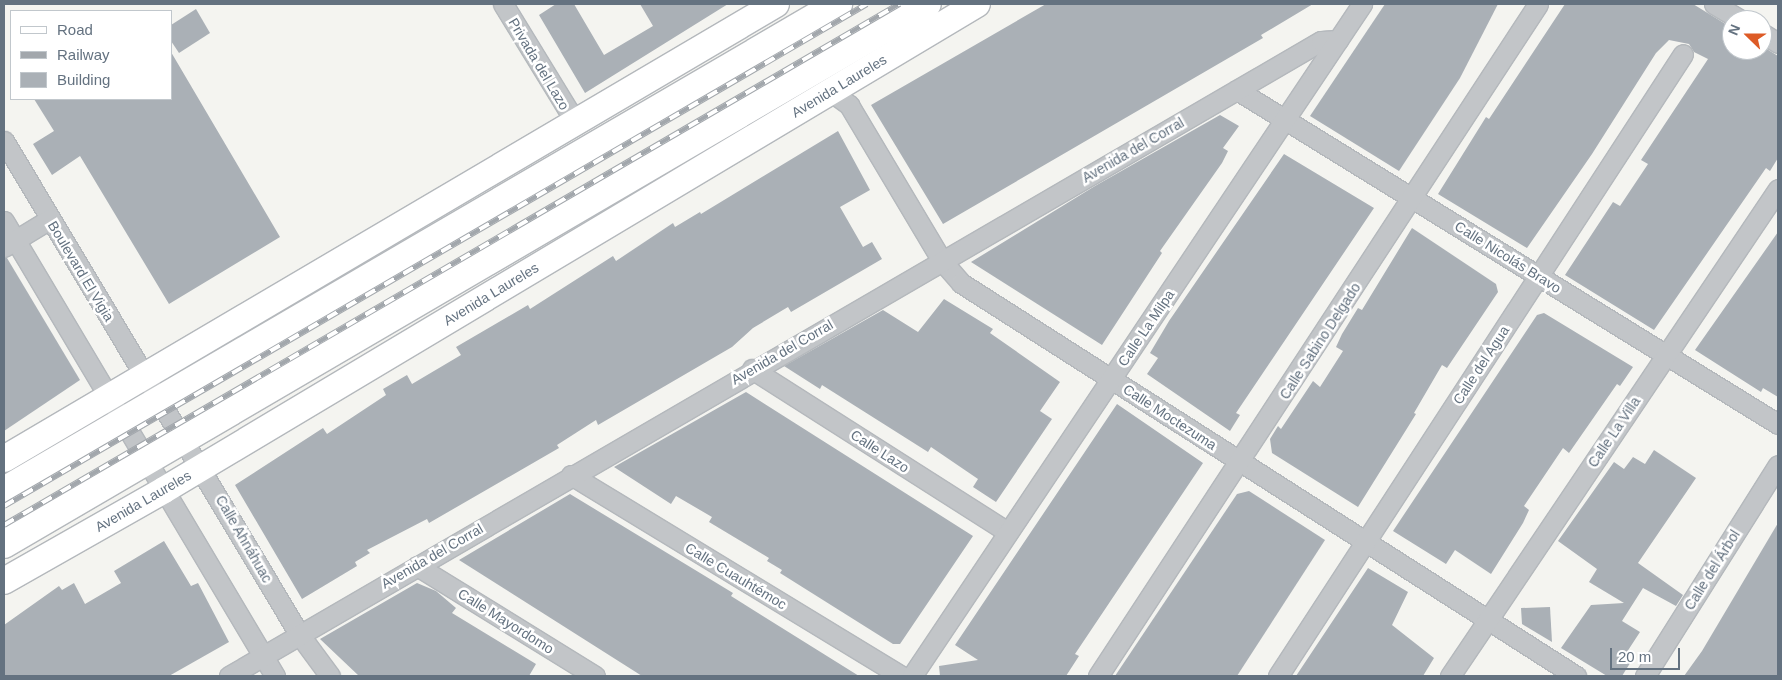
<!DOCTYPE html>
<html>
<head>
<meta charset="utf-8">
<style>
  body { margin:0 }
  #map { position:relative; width:1782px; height:680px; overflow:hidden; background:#f4f4f0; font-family:Arial,sans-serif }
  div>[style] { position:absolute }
  .building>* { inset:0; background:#aab0b6 }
  .roads { filter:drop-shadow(1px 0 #b4b8bc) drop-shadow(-1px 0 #b4b8bc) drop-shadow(0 1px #b4b8bc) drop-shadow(0 -1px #b4b8bc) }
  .street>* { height:19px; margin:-9.5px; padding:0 9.5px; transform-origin:9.5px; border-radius:9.5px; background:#c2c5c8 }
  .secondary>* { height:26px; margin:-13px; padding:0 13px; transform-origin:13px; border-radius:13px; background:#fff }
  .primary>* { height:28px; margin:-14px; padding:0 14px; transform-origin:14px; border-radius:14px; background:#fff }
  .rail>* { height:5.5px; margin-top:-2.75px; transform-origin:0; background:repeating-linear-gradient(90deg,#fff 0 11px,#a2a7ac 0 22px); box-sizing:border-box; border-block:1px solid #a2a7ac }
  span { translate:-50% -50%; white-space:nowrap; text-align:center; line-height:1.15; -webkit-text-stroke:5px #fff; paint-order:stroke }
  .street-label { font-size:14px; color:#647280 }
  .frame { position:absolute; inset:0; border:5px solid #647280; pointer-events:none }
  .legend { position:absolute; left:10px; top:10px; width:162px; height:90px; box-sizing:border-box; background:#fff; border:1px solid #c1c7cc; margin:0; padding:6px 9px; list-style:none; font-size:15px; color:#647280 }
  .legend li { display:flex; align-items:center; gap:10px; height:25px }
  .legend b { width:25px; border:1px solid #c1c7cc }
  .north { position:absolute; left:1722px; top:10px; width:50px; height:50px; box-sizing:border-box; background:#fff; border:1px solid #c1c7cc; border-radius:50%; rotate:292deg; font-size:14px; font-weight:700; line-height:20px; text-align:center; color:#647280 }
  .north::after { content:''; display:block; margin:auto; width:18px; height:22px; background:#dd5b26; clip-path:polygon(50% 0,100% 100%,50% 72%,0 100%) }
  .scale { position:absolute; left:1610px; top:648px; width:70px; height:22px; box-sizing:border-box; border:2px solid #647280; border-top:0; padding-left:6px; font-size:15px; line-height:18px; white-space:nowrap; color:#647280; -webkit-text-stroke:4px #fff; paint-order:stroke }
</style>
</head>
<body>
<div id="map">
  <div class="building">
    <div style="clip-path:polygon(556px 4px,574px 4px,604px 55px,653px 26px,640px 4px,728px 4px,585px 93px,539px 15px)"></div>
    <div style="clip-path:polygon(1046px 4px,1313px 4px,1261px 35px,1263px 38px,943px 224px,871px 105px)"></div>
    <div style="clip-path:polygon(1385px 4px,1498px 4px,1460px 78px,1399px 171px,1310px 116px)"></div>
    <div style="clip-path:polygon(1565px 4px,1693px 4px,1732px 28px,1732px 50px,1762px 50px,1762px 46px,1778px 56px,1778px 158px,1770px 171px,1766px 168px,1654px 330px,1565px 275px,1613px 202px,1620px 206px,1648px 164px,1641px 160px,1708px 59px,1694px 52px,1689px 44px,1669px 40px,1656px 53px,1592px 154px,1527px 248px,1438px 194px,1486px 117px,1489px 119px)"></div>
    <div style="clip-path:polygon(196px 9px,210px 33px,179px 53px,171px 41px,171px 25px)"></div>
    <div style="clip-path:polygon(171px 52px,280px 237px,169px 304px,80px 156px,52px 175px,33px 144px,54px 131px,34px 99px,171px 99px)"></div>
    <div style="clip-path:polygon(1220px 115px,1239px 126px,1223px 148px,1228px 151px,1222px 163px,1160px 251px,1162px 253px,1102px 345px,971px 262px,1095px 186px)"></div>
    <div style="clip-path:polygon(838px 131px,870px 190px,840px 207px,863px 247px,872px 242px,882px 259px,791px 312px,788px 307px,753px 328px,732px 347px,598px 425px,596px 420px,557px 445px,559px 448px,429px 523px,427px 519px,367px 550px,370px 553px,355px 562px,357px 566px,302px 599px,235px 485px,323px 428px,327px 434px,386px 395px,383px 389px,407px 375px,412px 384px,461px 355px,456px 347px,528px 305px,530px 309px,613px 256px,616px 261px,673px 223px,675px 227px,700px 212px,701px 214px)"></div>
    <div style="clip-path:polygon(1284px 154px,1374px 208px,1236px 413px,1240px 415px,1230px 431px,1147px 374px,1158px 358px,1150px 353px,1169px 321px)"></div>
    <div style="clip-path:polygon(1412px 228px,1496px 284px,1498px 292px,1447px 368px,1442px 365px,1414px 413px,1416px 414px,1358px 507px,1272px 453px,1270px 439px,1278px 426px,1281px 429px,1313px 381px,1320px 387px,1343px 351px,1336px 347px,1342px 334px,1358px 308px,1362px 310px)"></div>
    <div style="clip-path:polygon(1778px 232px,1778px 397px,1763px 388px,1761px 392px,1695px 350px)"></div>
    <div style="clip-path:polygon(4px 258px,7px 258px,80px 380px,4px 431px)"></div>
    <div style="clip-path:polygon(944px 299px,993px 329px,990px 333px,1060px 382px,1040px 411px,1052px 419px,996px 502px,973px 487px,978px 479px,931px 447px,928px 452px,822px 385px,820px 389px,784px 366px,883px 310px,918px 332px)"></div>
    <div style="clip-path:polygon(1544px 313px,1633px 367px,1620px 386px,1617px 384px,1569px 453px,1563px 448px,1524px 506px,1529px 510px,1523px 523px,1491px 574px,1455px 550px,1446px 564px,1393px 531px,1537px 315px)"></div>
    <div style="clip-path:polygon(746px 392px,973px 536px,900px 644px,893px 644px,780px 573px,782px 570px,767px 561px,769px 558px,709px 522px,712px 517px,676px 496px,671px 504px,614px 467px)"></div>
    <div style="clip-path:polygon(1117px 404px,1203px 463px,1075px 654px,1079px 656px,1066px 676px,940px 676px,939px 666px,978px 660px,955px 645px)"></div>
    <div style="clip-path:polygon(1654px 450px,1696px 478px,1638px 563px,1683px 595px,1676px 606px,1643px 588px,1622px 621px,1640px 632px,1625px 655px,1632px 660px,1622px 676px,1607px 676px,1561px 648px,1591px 605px,1624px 603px,1589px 582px,1597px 569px,1558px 541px,1614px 462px,1624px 469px,1633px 457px,1645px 464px)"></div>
    <div style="clip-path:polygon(1249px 491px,1325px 540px,1237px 676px,1115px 676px,1237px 494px)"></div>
    <div style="clip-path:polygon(570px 494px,733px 593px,731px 596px,859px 676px,642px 676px,459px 560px)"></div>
    <div style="clip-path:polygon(1778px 523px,1778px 676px,1684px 676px,1702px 651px)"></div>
    <div style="clip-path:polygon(164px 541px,191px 586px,198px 583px,229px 642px,169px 676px,4px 676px,4px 625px,59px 586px,62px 590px,74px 583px,85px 604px,121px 583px,114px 571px)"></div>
    <div style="clip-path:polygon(1368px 568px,1408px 592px,1392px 625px,1434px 658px,1423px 676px,1296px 676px)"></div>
    <div style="clip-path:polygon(417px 583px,436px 591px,456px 608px,452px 613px,536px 664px,529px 676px,359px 676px,320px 639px)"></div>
    <div style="clip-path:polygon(1550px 607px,1552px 642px,1522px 624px,1521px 608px)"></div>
  </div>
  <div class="roads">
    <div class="street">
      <div style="left:503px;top:4px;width:140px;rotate:58.5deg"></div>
      <div style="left:1714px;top:4px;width:31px;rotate:31deg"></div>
      <div style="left:1762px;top:33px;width:19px;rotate:32deg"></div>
      <div style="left:1237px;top:90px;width:636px;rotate:31.69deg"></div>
      <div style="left:830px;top:91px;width:24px;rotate:36deg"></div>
      <div style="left:849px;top:105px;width:182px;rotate:59.2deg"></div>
      <div style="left:942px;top:261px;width:29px;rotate:49deg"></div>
      <div style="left:961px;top:283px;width:730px;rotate:32.58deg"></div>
      <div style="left:4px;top:141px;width:575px;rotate:59.1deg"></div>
      <div style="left:299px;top:634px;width:52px;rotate:53.6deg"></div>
      <div style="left:4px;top:221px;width:530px;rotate:59.22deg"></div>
      <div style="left:4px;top:247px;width:54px;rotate:-31.3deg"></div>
      <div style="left:752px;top:369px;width:303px;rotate:32.5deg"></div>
      <div style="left:571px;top:475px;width:386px;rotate:31.3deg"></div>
      <div style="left:417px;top:566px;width:209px;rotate:31.7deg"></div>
      <div style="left:229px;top:676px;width:1263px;rotate:-30.18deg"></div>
      <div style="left:1321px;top:41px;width:17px;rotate:-3deg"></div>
      <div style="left:912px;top:676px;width:809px;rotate:-56.19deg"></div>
      <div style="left:1098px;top:676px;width:803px;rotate:-56.78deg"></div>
      <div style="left:1278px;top:676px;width:742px;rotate:-56.93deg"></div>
      <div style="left:1450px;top:676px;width:587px;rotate:-56.04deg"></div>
      <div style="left:1645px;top:676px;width:249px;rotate:-57.8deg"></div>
    </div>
    <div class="secondary">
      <div style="left:4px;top:459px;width:896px;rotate:-30.51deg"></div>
      <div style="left:4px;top:581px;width:184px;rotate:-29.6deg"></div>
      <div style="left:164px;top:490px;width:947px;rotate:-30.87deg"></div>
    </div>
    <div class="primary">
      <div style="left:4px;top:491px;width:966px;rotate:-30.28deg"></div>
      <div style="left:4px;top:544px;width:1069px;rotate:-30.33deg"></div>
    </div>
  </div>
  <div class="rail">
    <div style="left:4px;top:506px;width:998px;rotate:-30.19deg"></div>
    <div style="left:4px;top:525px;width:1036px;rotate:-30.2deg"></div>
  </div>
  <div class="street-label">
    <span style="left:539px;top:64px;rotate:59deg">Privada del Lazo</span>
    <span style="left:839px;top:86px;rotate:-31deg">Avenida Laureles</span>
    <span style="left:1133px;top:150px;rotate:-30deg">Avenida del Corral</span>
    <span style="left:1508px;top:257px;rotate:32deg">Calle Nicolás Bravo</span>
    <span style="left:81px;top:271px;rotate:59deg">Boulevard El Vigia</span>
    <span style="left:491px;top:294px;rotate:-31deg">Avenida Laureles</span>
    <span style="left:1146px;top:328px;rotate:-56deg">Calle La Milpa</span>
    <span style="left:1320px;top:341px;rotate:-57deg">Calle Sabino Delgado</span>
    <span style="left:782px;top:352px;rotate:-30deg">Avenida del Corral</span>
    <span style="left:1481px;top:365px;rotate:-57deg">Calle del Agua</span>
    <span style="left:1170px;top:417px;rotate:33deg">Calle Moctezuma</span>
    <span style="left:1614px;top:432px;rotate:-56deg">Calle La Villa</span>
    <span style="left:880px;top:451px;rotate:33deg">Calle Lazo</span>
    <span style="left:143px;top:501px;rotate:-30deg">Avenida Laureles</span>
    <span style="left:244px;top:539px;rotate:60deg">Calle Ahnáhuac</span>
    <span style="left:432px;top:556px;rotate:-30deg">Avenida del Corral</span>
    <span style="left:1712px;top:570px;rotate:-58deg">Calle del Árbol</span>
    <span style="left:736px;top:576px;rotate:31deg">Calle Cuauhtémoc</span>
    <span style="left:506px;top:621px;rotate:32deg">Calle Mayordomo</span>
  </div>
  <div class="frame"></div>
  <ul class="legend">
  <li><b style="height:6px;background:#fff"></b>Road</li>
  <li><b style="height:6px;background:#a2a7ac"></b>Railway</li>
  <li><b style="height:14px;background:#aab0b6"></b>Building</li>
  </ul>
  <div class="north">N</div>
  <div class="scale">20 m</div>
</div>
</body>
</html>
